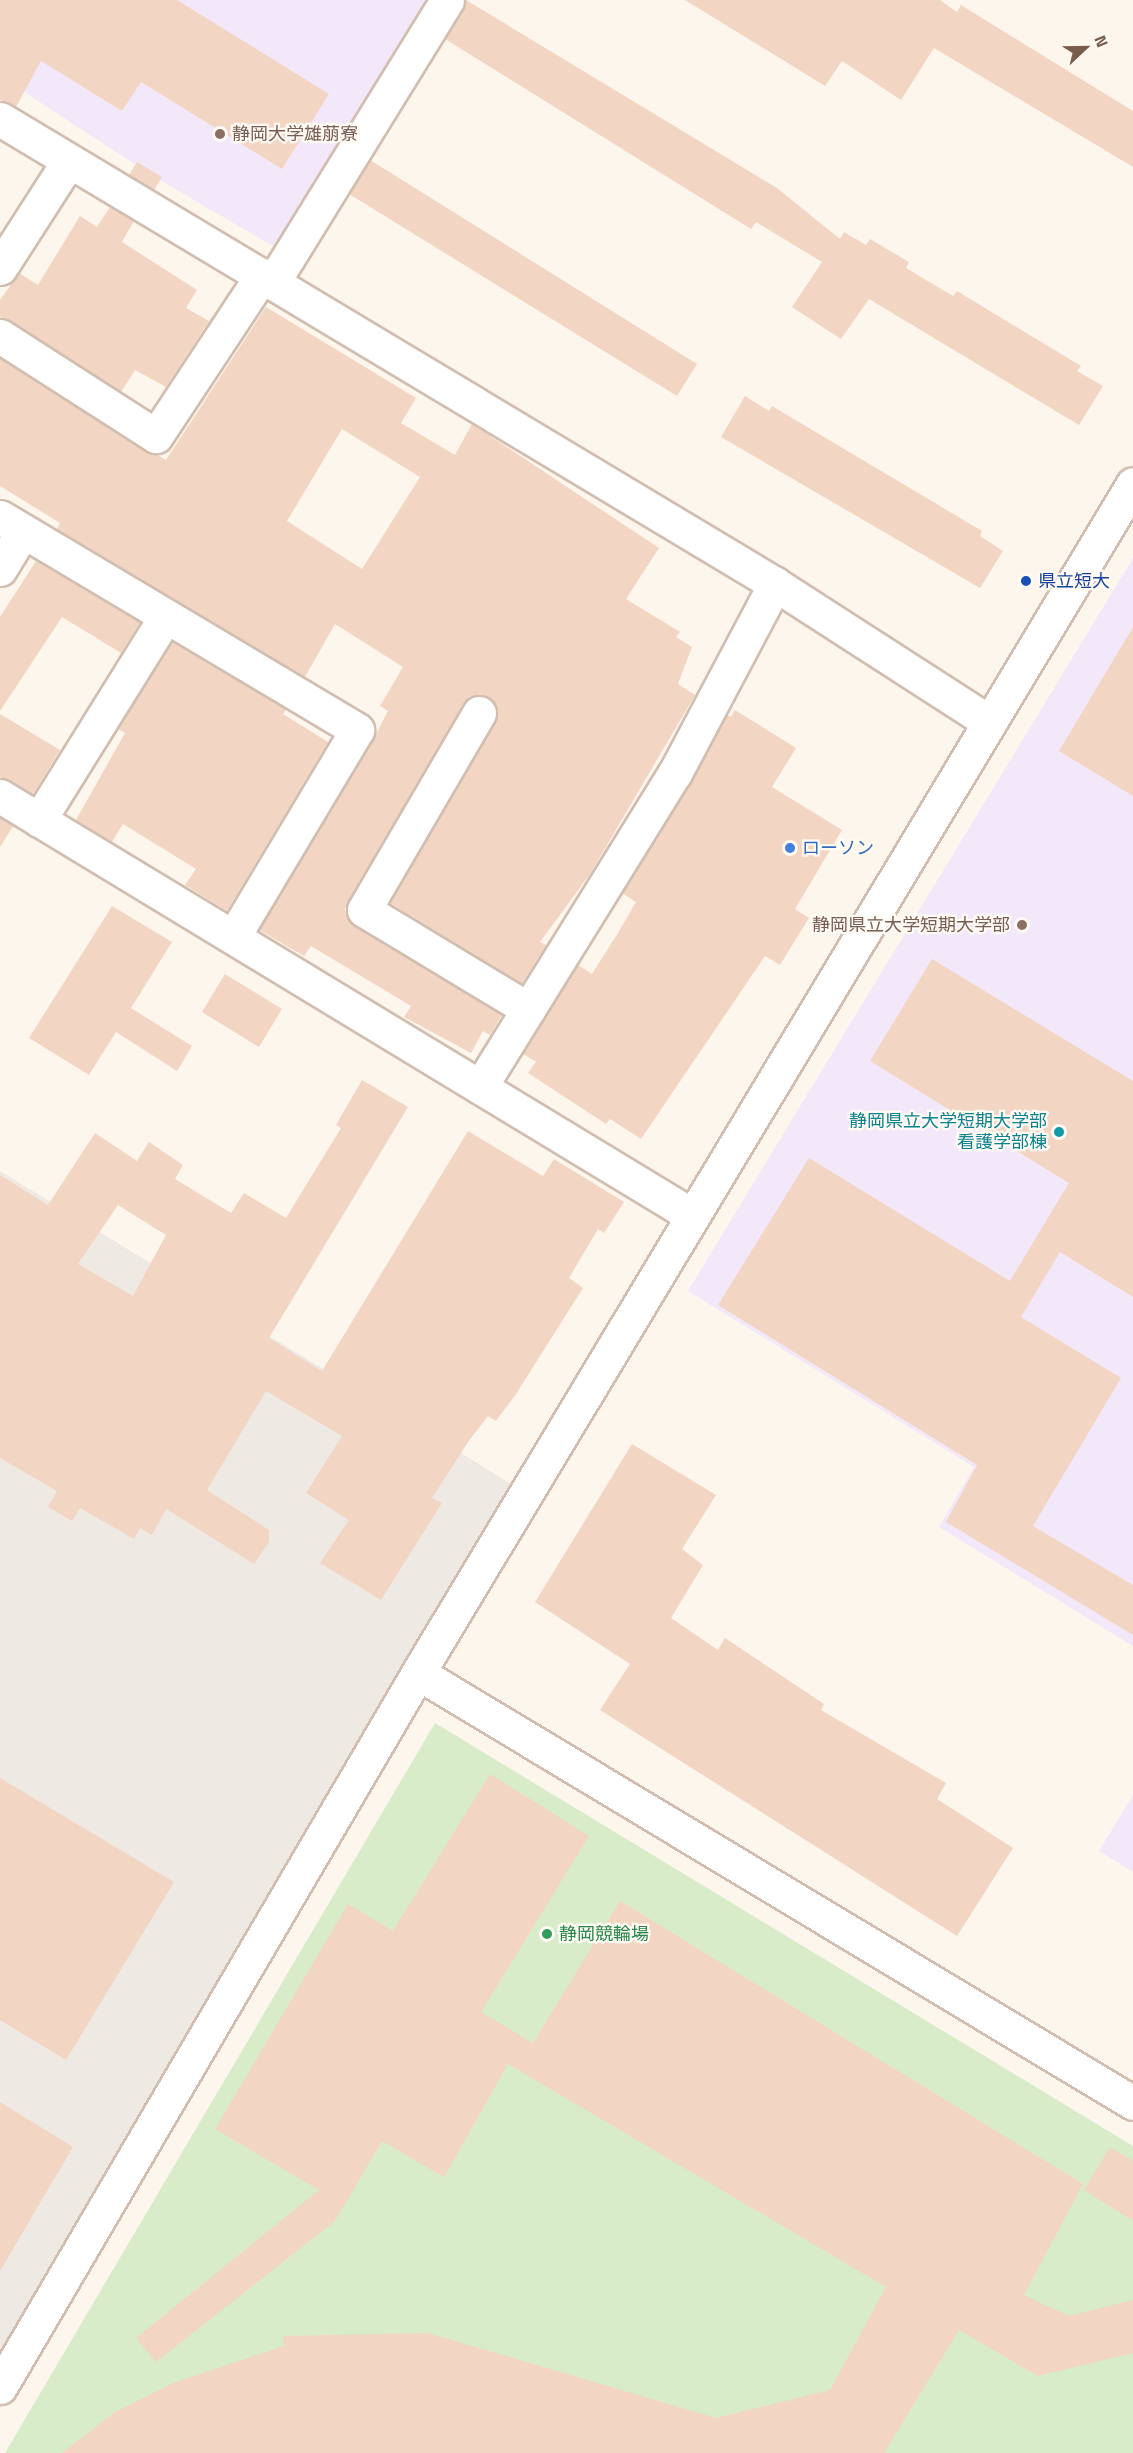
<!DOCTYPE html>
<html>
<head>
<meta charset="utf-8">
<style>
  body { margin:0 }
  #map { position:relative; width:1133px; height:2453px; overflow:hidden; background:#fdf6ec; font-family:"Titillium Web","Noto Sans JP",sans-serif }
  div>[style] { position:absolute }
  .industrial>* { inset:0; background:#efe9e4 }
  .education>* { inset:0; background:#f3e8fa }
  .green>* { inset:0; background:#d8ecc9 }
  .building>* { inset:0; background:#f3d5c3 }
  .roads { filter:drop-shadow(2px 0 #d1beb0) drop-shadow(-2px 0 #d1beb0) drop-shadow(0 2px #d1beb0) drop-shadow(0 -2px #d1beb0) }
  .minor>* { height:33px; margin:-16.5px; padding:0 16.5px; transform-origin:16.5px; border-radius:16.5px; background:#fff }
  .dots>* { width:16px; height:16px; translate:-50% -50%; box-sizing:border-box; border:3px solid #fffaf3; border-radius:50% }
  span { translate:-50% -50%; white-space:nowrap; text-align:center; line-height:1.15; -webkit-text-stroke:4.5px #fffaf3; paint-order:stroke }
  .education-label { font-size:18px; color:#785e54 }
  .left { translate:0 -50%; text-align:left }
  .right { translate:-100% -50%; text-align:right }
  .transit-label { font-size:18px; color:#164399 }
  .shop-label { font-size:18px; color:#366cbe }
  .culture-label { font-size:18px; color:#0d838f }
  .leisure-label { font-size:18px; color:#27864d }
  .north { position:absolute; left:1055px; top:18px; width:60px; height:60px; -webkit-text-stroke:4px #fffaf3; paint-order:stroke; rotate:68deg; font-size:16px; font-weight:700; line-height:24px; text-align:center; color:#7a5c4d }
  .north::after { content:''; display:block; margin:auto; width:21px; height:27px; background:#7a5c4d; clip-path:polygon(50% 0,100% 100%,50% 72%,0 100%) }
</style>
</head>
<body>
<div id="map">
  <div class="industrial">
    <div style="clip-path:polygon(0 1171px,526px 1493px,0 2376px)"></div>
  </div>
  <div class="education">
    <div style="clip-path:polygon(0 0,435px 0,278px 249px,148px 173px,0 76px)"></div>
    <div style="clip-path:polygon(1133px 558px,1133px 1646px,939px 1527px,974px 1467px,688px 1291px)"></div>
    <div style="clip-path:polygon(1133px 1795px,1133px 1872px,1099px 1851px)"></div>
  </div>
  <div class="green">
    <div style="clip-path:polygon(435px 1723px,1133px 2146px,1133px 2453px,5px 2453px)"></div>
  </div>
  <div class="building">
    <div style="clip-path:polygon(0 0,177px 0,329px 94px,282px 169px,141px 82px,122px 111px,41px 61px,16px 107px,0 100px)"></div>
    <div style="clip-path:polygon(466px 0,777px 188px,840px 239px,844px 232px,866px 245px,870px 239px,909px 262px,906px 268px,953px 296px,957px 291px,1081px 366px,1077px 371px,1103px 386px,1079px 425px,869px 299px,841px 339px,792px 307px,822px 262px,756px 222px,751px 229px,445px 39px)"></div>
    <div style="clip-path:polygon(685px 0,940px 0,957px 12px,961px 5px,1133px 111px,1133px 167px,934px 48px,901px 100px,842px 61px,825px 86px)"></div>
    <div style="clip-path:polygon(370px 160px,697px 364px,677px 396px,349px 194px)"></div>
    <div style="clip-path:polygon(137px 162px,162px 177px,154px 190px,129px 175px)"></div>
    <div style="clip-path:polygon(110px 207px,134px 221px,122px 242px,197px 290px,186px 308px,209px 321px,166px 387px,135px 370px,121px 392px,0 317px,0 300px,19px 273px,38px 285px,80px 216px,97px 227px)"></div>
    <div style="clip-path:polygon(evenodd,266px 307px,416px 398px,401px 423px,455px 455px,472px 424px,659px 548px,626px 599px,680px 632px,676px 637px,692px 647px,678px 684px,695px 695px,590px 874px,540px 942px,546px 945px,522px 984px,390px 903px,495px 722px,496px 704px,488px 697px,470px 696px,463px 704px,348px 901px,345px 910px,354px 926px,502px 1015px,490px 1035px,483px 1031px,471px 1053px,404px 1017px,411px 1006px,311px 946px,304px 956px,259px 930px,373px 740px,388px 711px,380px 706px,403px 667px,335px 624px,305px 677px,57px 529px,60px 523px,0 486px,0 358px,166px 460px,266px 307px,342px 429px,420px 477px,362px 569px,287px 521px,342px 429px)"></div>
    <div style="clip-path:polygon(745px 396px,769px 411px,772px 406px,982px 531px,980px 536px,1003px 551px,980px 588px,721px 437px)"></div>
    <div style="clip-path:polygon(36px 561px,140px 622px,121px 653px,62px 617px,0 711px,0 617px)"></div>
    <div style="clip-path:polygon(1133px 627px,1133px 796px,1059px 751px)"></div>
    <div style="clip-path:polygon(172px 642px,286px 709px,283px 714px,328px 742px,227px 911px,185px 885px,196px 869px,123px 824px,112px 842px,76px 820px,125px 733px,118px 729px)"></div>
    <div style="clip-path:polygon(735px 710px,796px 748px,772px 787px,842px 830px,795px 909px,809px 918px,780px 965px,765px 956px,641px 1139px,610px 1119px,606px 1124px,528px 1073px,536px 1062px,523px 1054px,578px 965px,592px 974px,618px 933px,636px 902px,622px 893px,727px 715px,731px 717px)"></div>
    <div style="clip-path:polygon(0 714px,60px 750px,33px 794px,0 777px)"></div>
    <div style="clip-path:polygon(0 818px,13px 826px,0 847px)"></div>
    <div style="clip-path:polygon(112px 906px,172px 942px,131px 1008px,192px 1046px,177px 1071px,116px 1032px,89px 1075px,29px 1038px)"></div>
    <div style="clip-path:polygon(932px 959px,1133px 1081px,1133px 1297px,1060px 1252px,1021px 1317px,1121px 1378px,1033px 1526px,1133px 1585px,1133px 1635px,946px 1522px,977px 1465px,718px 1305px,809px 1158px,1010px 1281px,1069px 1183px,870px 1061px)"></div>
    <div style="clip-path:polygon(225px 974px,282px 1009px,259px 1047px,202px 1012px)"></div>
    <div style="clip-path:polygon(evenodd,362px 1080px,408px 1107px,269px 1338px,322px 1371px,468px 1131px,543px 1176px,554px 1159px,624px 1202px,604px 1233px,598px 1229px,569px 1278px,583px 1288px,516px 1394px,496px 1421px,488px 1416px,468px 1442px,432px 1498px,442px 1503px,381px 1600px,320px 1563px,349px 1520px,306px 1493px,342px 1436px,266px 1391px,207px 1490px,269px 1530px,269px 1542px,254px 1564px,166px 1509px,152px 1535px,140px 1528px,134px 1539px,80px 1508px,72px 1521px,48px 1507px,57px 1491px,0 1458px,0 1175px,48px 1205px,95px 1133px,137px 1161px,149px 1142px,183px 1165px,175px 1179px,231px 1213px,244px 1193px,286px 1218px,341px 1128px,336px 1125px,362px 1080px,118px 1205px,166px 1235px,133px 1296px,78px 1264px,118px 1205px)"></div>
    <div style="clip-path:polygon(632px 1444px,716px 1495px,682px 1549px,703px 1565px,671px 1618px,718px 1650px,725px 1638px,824px 1704px,821px 1710px,946px 1783px,937px 1799px,1013px 1848px,957px 1936px,600px 1710px,630px 1664px,535px 1602px)"></div>
    <div style="clip-path:polygon(490px 1774px,589px 1836px,481px 2012px,533px 2043px,620px 1901px,1083px 2184px,1024px 2295px,1069px 2316px,1133px 2300px,1133px 2353px,1038px 2376px,959px 2330px,884px 2453px,62px 2453px,115px 2412px,173px 2383px,284px 2346px,283px 2336px,428px 2333px,716px 2418px,830px 2390px,886px 2287px,508px 2064px,444px 2177px,382px 2141px,335px 2221px,156px 2362px,136px 2338px,319px 2190px,215px 2129px,348px 1904px,393px 1931px)"></div>
    <div style="clip-path:polygon(0 1778px,174px 1882px,66px 2060px,0 2020px)"></div>
    <div style="clip-path:polygon(0 2102px,73px 2147px,0 2271px)"></div>
    <div style="clip-path:polygon(1110px 2147px,1133px 2161px,1133px 2221px,1084px 2190px)"></div>
  </div>
  <div class="roads">
    <div class="minor">
      <div style="left:0;top:119px;width:904px;rotate:30.96deg"></div>
      <div style="left:775px;top:584px;width:255px;rotate:32.8deg"></div>
      <div style="left:0;top:268px;width:126px;rotate:-57.3deg"></div>
      <div style="left:273px;top:282px;width:331px;rotate:-58.3deg"></div>
      <div style="left:0;top:336px;width:185px;rotate:32.7deg"></div>
      <div style="left:156px;top:436px;width:193px;rotate:-56.6deg"></div>
      <div style="left:0;top:517px;width:416px;rotate:30.8deg"></div>
      <div style="left:357px;top:730px;width:241px;rotate:120.9deg"></div>
      <div style="left:0;top:569px;width:44px;rotate:-58.8deg"></div>
      <div style="left:479px;top:713px;width:228px;rotate:120.3deg"></div>
      <div style="left:364px;top:910px;width:192px;rotate:31.1deg"></div>
      <div style="left:0;top:796px;width:810px;rotate:31.22deg"></div>
      <div style="left:39px;top:820px;width:240px;rotate:-58.1deg"></div>
      <div style="left:480px;top:1087px;width:370px;rotate:-58.2deg"></div>
      <div style="left:675px;top:773px;width:214px;rotate:-62.1deg"></div>
      <div style="left:418px;top:1673px;width:834px;rotate:31.02deg"></div>
      <div style="left:0;top:2387px;width:827px;rotate:-59.65deg"></div>
      <div style="left:418px;top:1673px;width:1387px;rotate:-58.98deg"></div>
    </div>
  </div>
  <div class="dots">
    <div style="left:220px;top:134px;background:#8d6e63"></div>
    <div style="left:1026px;top:581px;background:#1a4fb4"></div>
    <div style="left:790px;top:848px;background:#3f7fe0"></div>
    <div style="left:1022px;top:925px;background:#8d6e63"></div>
    <div style="left:1059px;top:1132px;background:#0f9aa8"></div>
    <div style="left:547px;top:1934px;background:#2e9e5b"></div>
  </div>
  <div class="education-label">
    <span class="left" style="left:232px;top:134px">静岡大学雄萠寮</span>
    <span class="right" style="left:1010px;top:925px">静岡県立大学短期大学部</span>
  </div>
  <div class="transit-label">
    <span class="left" style="left:1038px;top:581px">県立短大</span>
  </div>
  <div class="shop-label">
    <span class="left" style="left:802px;top:848px">ローソン</span>
  </div>
  <div class="culture-label">
    <span class="right" style="left:1047px;top:1132px">静岡県立大学短期大学部<br>看護学部棟</span>
  </div>
  <div class="leisure-label">
    <span class="left" style="left:559px;top:1934px">静岡競輪場</span>
  </div>
  <div class="north">N</div>
</div>
</body>
</html>
